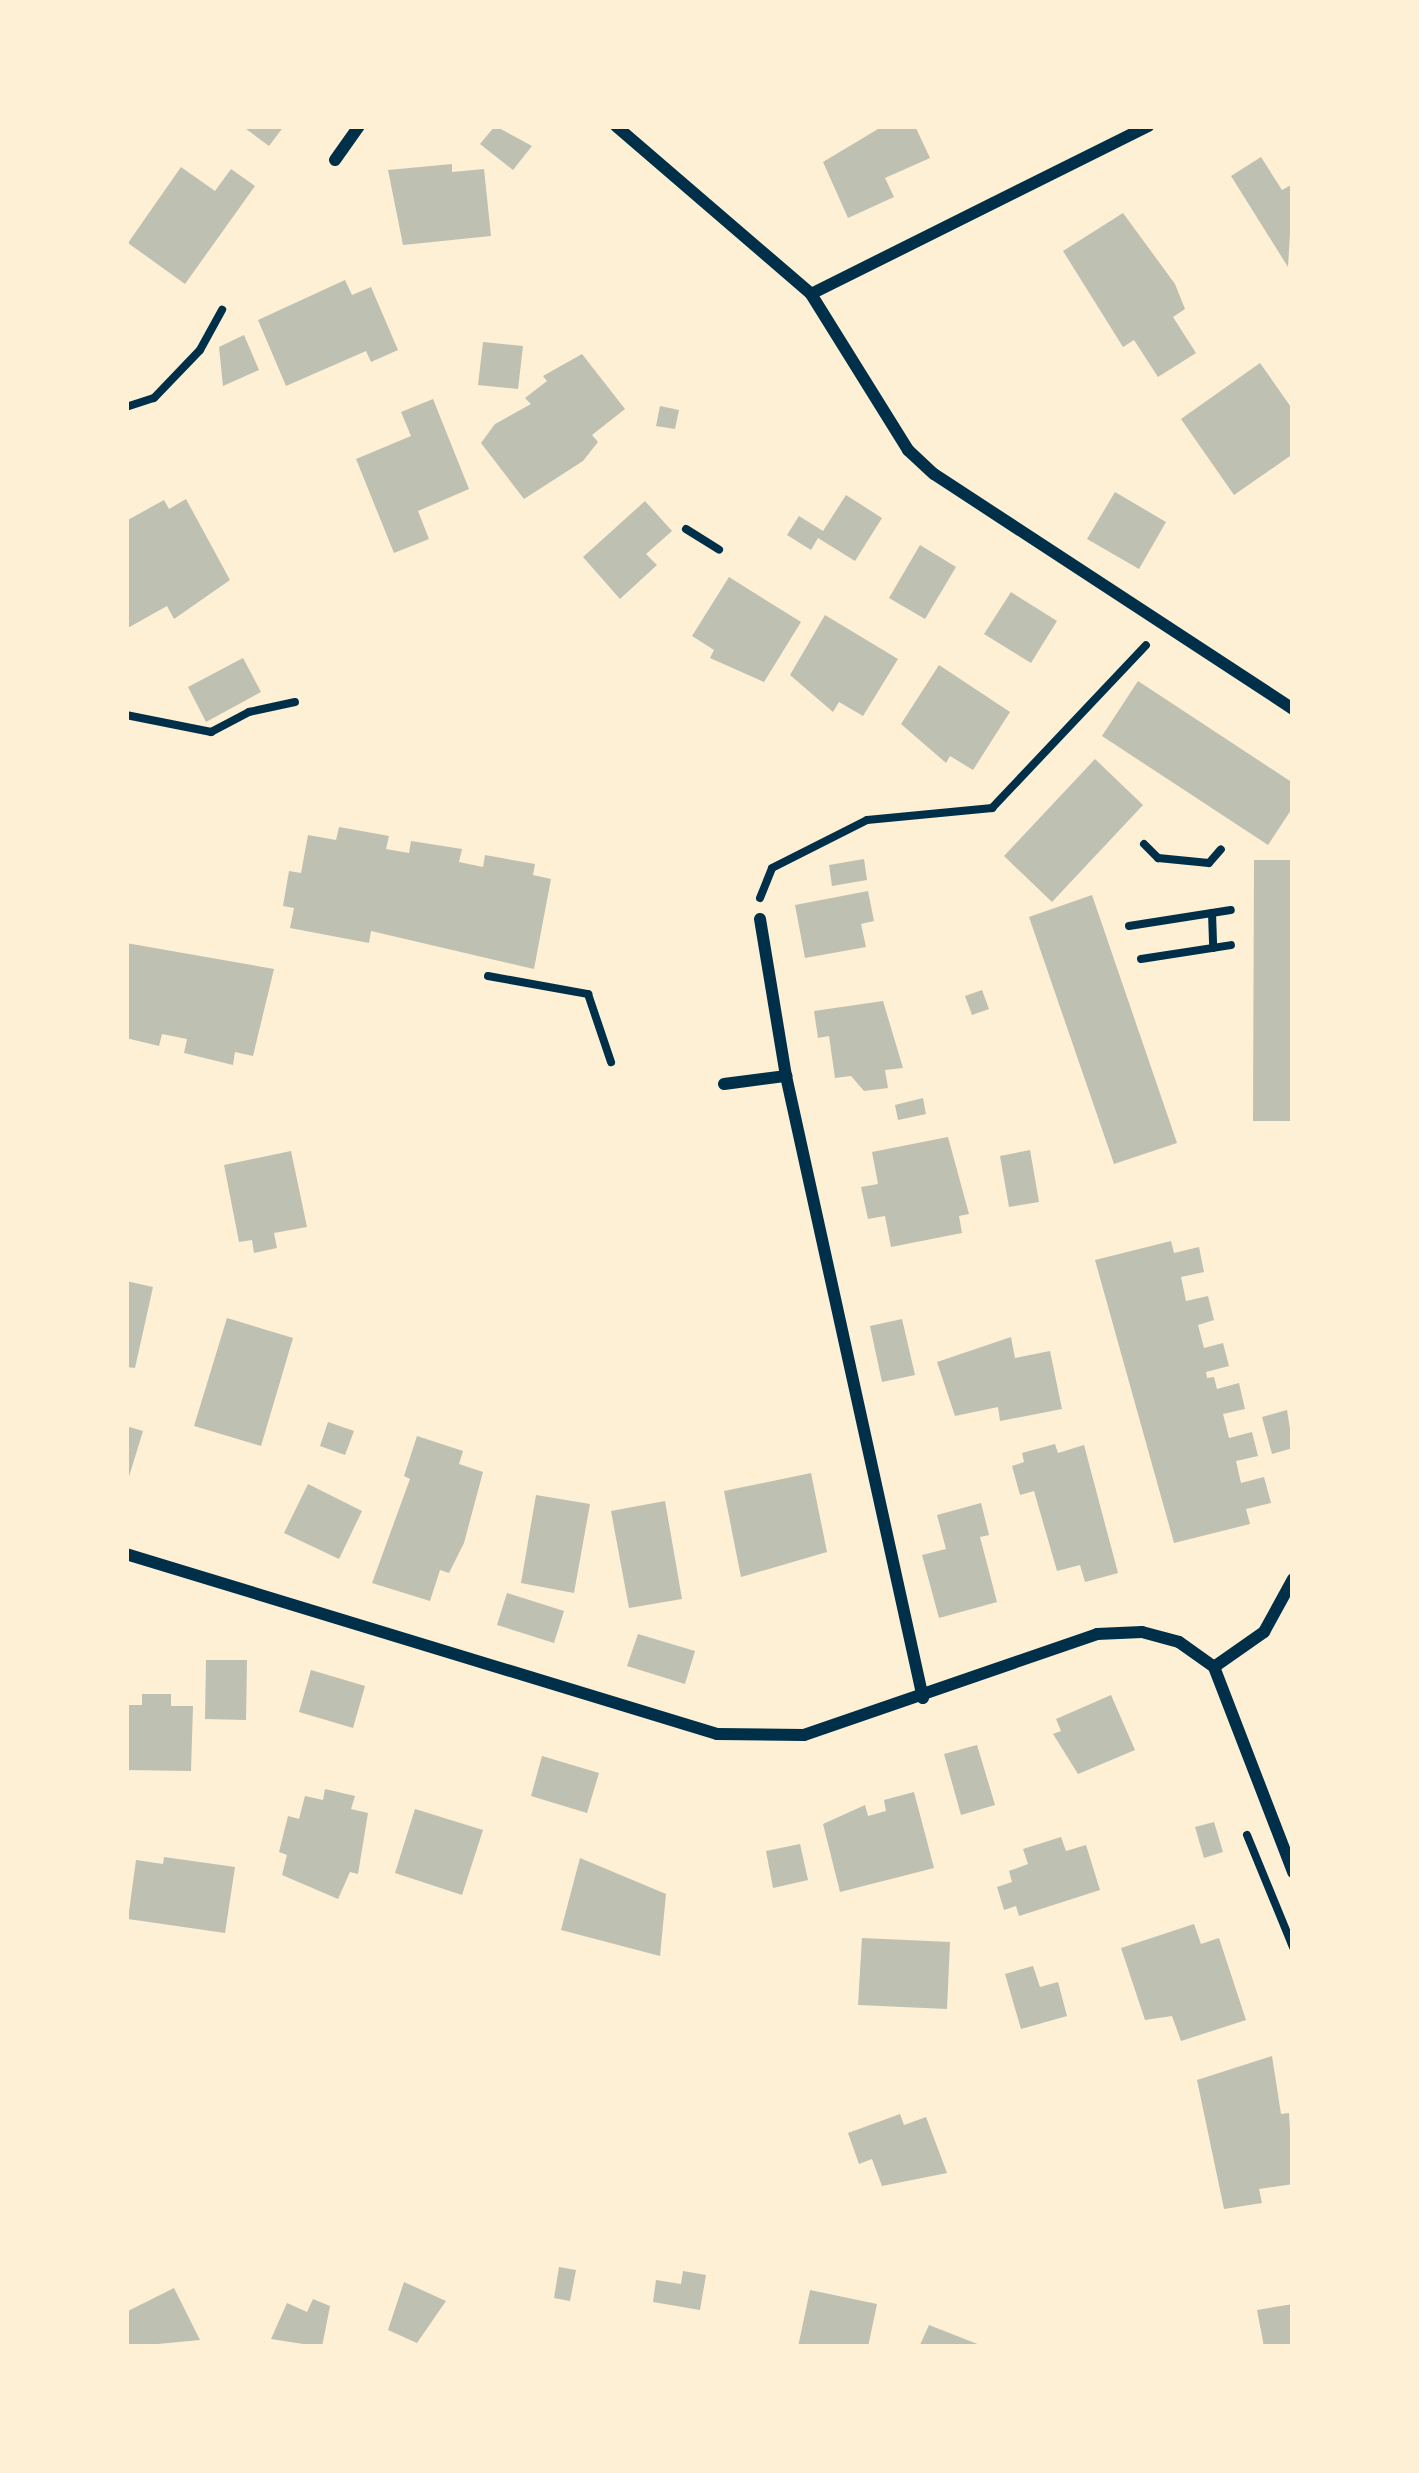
<!DOCTYPE html>
<html>
<head>
<meta charset="utf-8">
<style>
  body { margin:0 }
  #map { position:relative; width:1419px; height:2473px; overflow:hidden; background:#fdf0d5; font-family:Lora,serif }
  div>[style] { position:absolute }
  .building>* { inset:0; background:#bec0b2 }
  .path>* { height:8px; margin:-4px; padding:0 4px; transform-origin:4px; border-radius:4px; background:#003049 }
  .minor>* { height:12px; margin:-6px; padding:0 6px; transform-origin:6px; border-radius:6px; background:#003049 }
  span { translate:-50% -50%; white-space:nowrap; text-align:center; line-height:1.15; -webkit-text-stroke:12px #fdf0d5; paint-order:stroke }
  .frame { position:absolute; inset:0; border:129px solid #fdf0d5; pointer-events:none }
</style>
</head>
<body>
<div id="map">
  <div class="building">
    <div style="clip-path:polygon(242px 126px,284px 126px,269px 146px)"></div>
    <div style="clip-path:polygon(495px 126px,532px 146px,513px 170px,480px 144px)"></div>
    <div style="clip-path:polygon(883px 126px,915px 126px,930px 158px,885px 178px,894px 197px,848px 218px,823px 162px)"></div>
    <div style="clip-path:polygon(1261px 157px,1282px 190px,1293px 184px,1288px 267px,1231px 176px)"></div>
    <div style="clip-path:polygon(452px 164px,452px 172px,484px 169px,491px 236px,403px 245px,388px 170px)"></div>
    <div style="clip-path:polygon(181px 167px,215px 191px,231px 169px,255px 186px,185px 284px,128px 243px)"></div>
    <div style="clip-path:polygon(1123px 213px,1175px 284px,1185px 309px,1173px 317px,1196px 353px,1158px 377px,1134px 340px,1123px 347px,1063px 251px)"></div>
    <div style="clip-path:polygon(345px 280px,352px 295px,371px 287px,398px 350px,371px 362px,366px 351px,286px 386px,258px 320px)"></div>
    <div style="clip-path:polygon(244px 335px,259px 370px,223px 386px,219px 347px)"></div>
    <div style="clip-path:polygon(483px 342px,523px 346px,518px 389px,478px 385px)"></div>
    <div style="clip-path:polygon(582px 354px,625px 409px,592px 435px,598px 442px,583px 461px,524px 499px,481px 443px,495px 424px,531px 404px,525px 398px,547px 381px,543px 376px)"></div>
    <div style="clip-path:polygon(1260px 363px,1293px 410px,1293px 454px,1234px 495px,1181px 419px)"></div>
    <div style="clip-path:polygon(433px 399px,469px 489px,418px 511px,429px 539px,394px 553px,356px 459px,411px 436px,401px 412px)"></div>
    <div style="clip-path:polygon(660px 406px,679px 410px,675px 429px,656px 426px)"></div>
    <div style="clip-path:polygon(1115px 492px,1166px 522px,1139px 569px,1087px 539px)"></div>
    <div style="clip-path:polygon(846px 495px,882px 518px,855px 561px,818px 538px,811px 550px,787px 535px,799px 516px,823px 531px)"></div>
    <div style="clip-path:polygon(186px 499px,230px 580px,174px 619px,167px 606px,126px 629px,126px 521px,164px 500px,169px 509px)"></div>
    <div style="clip-path:polygon(645px 501px,672px 531px,646px 554px,657px 565px,620px 599px,583px 557px)"></div>
    <div style="clip-path:polygon(920px 545px,956px 567px,925px 619px,889px 598px)"></div>
    <div style="clip-path:polygon(729px 577px,801px 622px,764px 682px,710px 658px,714px 650px,692px 636px)"></div>
    <div style="clip-path:polygon(1011px 592px,1057px 621px,1031px 663px,984px 634px)"></div>
    <div style="clip-path:polygon(825px 615px,898px 659px,863px 716px,839px 702px,833px 712px,790px 675px)"></div>
    <div style="clip-path:polygon(243px 658px,261px 692px,206px 722px,188px 687px)"></div>
    <div style="clip-path:polygon(939px 665px,1010px 712px,973px 770px,950px 756px,946px 763px,901px 724px)"></div>
    <div style="clip-path:polygon(1138px 681px,1293px 783px,1293px 807px,1268px 845px,1102px 736px)"></div>
    <div style="clip-path:polygon(1095px 759px,1143px 805px,1052px 902px,1004px 856px)"></div>
    <div style="clip-path:polygon(339px 827px,389px 836px,386px 849px,409px 853px,411px 841px,462px 849px,459px 862px,483px 867px,485px 855px,535px 864px,533px 875px,551px 879px,534px 969px,371px 931px,369px 943px,290px 928px,294px 908px,283px 906px,289px 871px,301px 873px,308px 835px,336px 840px)"></div>
    <div style="clip-path:polygon(864px 859px,867px 880px,832px 886px,829px 865px)"></div>
    <div style="clip-path:polygon(1254px 860px,1293px 860px,1293px 1121px,1253px 1121px)"></div>
    <div style="clip-path:polygon(868px 891px,874px 921px,861px 924px,866px 947px,805px 958px,795px 905px)"></div>
    <div style="clip-path:polygon(1092px 895px,1177px 1143px,1114px 1164px,1029px 917px)"></div>
    <div style="clip-path:polygon(126px 943px,274px 969px,253px 1056px,235px 1052px,233px 1065px,184px 1053px,187px 1039px,162px 1034px,159px 1046px,126px 1038px)"></div>
    <div style="clip-path:polygon(982px 990px,989px 1009px,972px 1015px,965px 996px)"></div>
    <div style="clip-path:polygon(883px 1001px,903px 1068px,885px 1070px,888px 1088px,864px 1091px,851px 1076px,835px 1078px,829px 1036px,818px 1038px,814px 1011px)"></div>
    <div style="clip-path:polygon(923px 1098px,926px 1114px,898px 1120px,895px 1105px)"></div>
    <div style="clip-path:polygon(948px 1137px,969px 1214px,959px 1216px,962px 1233px,891px 1247px,885px 1216px,868px 1219px,861px 1187px,878px 1184px,872px 1152px)"></div>
    <div style="clip-path:polygon(1030px 1150px,1039px 1202px,1009px 1207px,1000px 1156px)"></div>
    <div style="clip-path:polygon(291px 1151px,307px 1227px,274px 1233px,277px 1248px,254px 1253px,252px 1240px,239px 1242px,224px 1165px)"></div>
    <div style="clip-path:polygon(1171px 1241px,1174px 1253px,1199px 1247px,1204px 1272px,1181px 1277px,1186px 1301px,1208px 1296px,1214px 1320px,1198px 1325px,1204px 1348px,1223px 1343px,1229px 1366px,1206px 1372px,1207px 1378px,1214px 1377px,1217px 1389px,1239px 1383px,1245px 1409px,1223px 1414px,1229px 1438px,1252px 1432px,1258px 1456px,1236px 1461px,1241px 1483px,1264px 1477px,1271px 1503px,1246px 1509px,1250px 1524px,1174px 1543px,1095px 1260px)"></div>
    <div style="clip-path:polygon(126px 1281px,153px 1287px,135px 1368px,126px 1367px)"></div>
    <div style="clip-path:polygon(227px 1318px,293px 1338px,261px 1446px,194px 1426px)"></div>
    <div style="clip-path:polygon(902px 1319px,915px 1375px,882px 1382px,870px 1326px)"></div>
    <div style="clip-path:polygon(1011px 1337px,1015px 1358px,1050px 1351px,1062px 1409px,1000px 1421px,998px 1407px,955px 1416px,937px 1362px)"></div>
    <div style="clip-path:polygon(1287px 1410px,1293px 1448px,1272px 1454px,1262px 1417px)"></div>
    <div style="clip-path:polygon(328px 1422px,354px 1431px,345px 1455px,320px 1446px)"></div>
    <div style="clip-path:polygon(126px 1426px,143px 1431px,127px 1483px,126px 1483px)"></div>
    <div style="clip-path:polygon(417px 1436px,463px 1451px,459px 1464px,483px 1472px,464px 1543px,449px 1573px,440px 1570px,430px 1601px,372px 1583px,410px 1479px,404px 1476px)"></div>
    <div style="clip-path:polygon(1055px 1444px,1058px 1453px,1084px 1445px,1118px 1573px,1085px 1582px,1080px 1565px,1057px 1571px,1034px 1491px,1020px 1495px,1012px 1466px,1024px 1462px,1022px 1453px)"></div>
    <div style="clip-path:polygon(811px 1473px,827px 1552px,741px 1577px,724px 1491px)"></div>
    <div style="clip-path:polygon(308px 1484px,362px 1511px,339px 1559px,284px 1533px)"></div>
    <div style="clip-path:polygon(536px 1495px,590px 1504px,574px 1593px,521px 1583px)"></div>
    <div style="clip-path:polygon(665px 1501px,682px 1599px,629px 1608px,611px 1511px)"></div>
    <div style="clip-path:polygon(981px 1503px,989px 1535px,980px 1537px,997px 1602px,939px 1618px,922px 1555px,946px 1549px,937px 1515px)"></div>
    <div style="clip-path:polygon(507px 1593px,564px 1611px,554px 1643px,497px 1625px)"></div>
    <div style="clip-path:polygon(638px 1634px,695px 1651px,685px 1684px,627px 1666px)"></div>
    <div style="clip-path:polygon(206px 1660px,247px 1660px,246px 1720px,205px 1719px)"></div>
    <div style="clip-path:polygon(311px 1670px,365px 1686px,353px 1728px,299px 1712px)"></div>
    <div style="clip-path:polygon(142px 1694px,171px 1694px,171px 1706px,193px 1706px,191px 1771px,126px 1770px,126px 1705px,142px 1705px)"></div>
    <div style="clip-path:polygon(1111px 1695px,1135px 1750px,1078px 1774px,1053px 1734px,1061px 1731px,1056px 1719px)"></div>
    <div style="clip-path:polygon(977px 1745px,995px 1805px,961px 1815px,944px 1754px)"></div>
    <div style="clip-path:polygon(542px 1756px,599px 1773px,587px 1813px,531px 1796px)"></div>
    <div style="clip-path:polygon(325px 1789px,355px 1796px,351px 1809px,368px 1813px,358px 1874px,350px 1872px,338px 1899px,282px 1875px,287px 1855px,279px 1852px,288px 1816px,299px 1819px,305px 1796px,323px 1800px)"></div>
    <div style="clip-path:polygon(914px 1792px,934px 1868px,840px 1892px,823px 1824px,865px 1805px,868px 1816px,886px 1811px,884px 1800px)"></div>
    <div style="clip-path:polygon(415px 1809px,483px 1830px,462px 1895px,395px 1873px)"></div>
    <div style="clip-path:polygon(1214px 1822px,1223px 1852px,1204px 1858px,1195px 1827px)"></div>
    <div style="clip-path:polygon(1061px 1837px,1066px 1851px,1086px 1845px,1100px 1890px,1019px 1916px,1016px 1906px,1004px 1910px,997px 1887px,1012px 1882px,1009px 1871px,1028px 1864px,1023px 1849px)"></div>
    <div style="clip-path:polygon(800px 1844px,808px 1880px,773px 1888px,766px 1851px)"></div>
    <div style="clip-path:polygon(164px 1857px,235px 1867px,225px 1933px,128px 1919px,136px 1860px,163px 1864px)"></div>
    <div style="clip-path:polygon(580px 1858px,666px 1894px,660px 1956px,561px 1930px)"></div>
    <div style="clip-path:polygon(1194px 1924px,1201px 1944px,1219px 1938px,1246px 2020px,1181px 2041px,1172px 2016px,1145px 2020px,1121px 1948px)"></div>
    <div style="clip-path:polygon(862px 1938px,950px 1942px,947px 2009px,858px 2005px)"></div>
    <div style="clip-path:polygon(1033px 1966px,1040px 1987px,1058px 1982px,1067px 2016px,1021px 2029px,1005px 1974px)"></div>
    <div style="clip-path:polygon(1272px 2056px,1281px 2114px,1289px 2113px,1293px 2184px,1259px 2189px,1262px 2203px,1224px 2209px,1197px 2080px)"></div>
    <div style="clip-path:polygon(900px 2114px,904px 2125px,926px 2117px,947px 2173px,882px 2186px,872px 2159px,859px 2164px,848px 2133px)"></div>
    <div style="clip-path:polygon(559px 2267px,576px 2270px,570px 2301px,554px 2298px)"></div>
    <div style="clip-path:polygon(683px 2271px,706px 2275px,700px 2310px,653px 2302px,656px 2280px,681px 2284px)"></div>
    <div style="clip-path:polygon(404px 2282px,446px 2301px,417px 2343px,388px 2330px)"></div>
    <div style="clip-path:polygon(174px 2288px,200px 2340px,126px 2347px,126px 2312px)"></div>
    <div style="clip-path:polygon(810px 2290px,877px 2304px,868px 2347px,798px 2347px)"></div>
    <div style="clip-path:polygon(313px 2299px,330px 2306px,322px 2347px,271px 2339px,287px 2303px,307px 2312px)"></div>
    <div style="clip-path:polygon(1293px 2304px,1293px 2347px,1264px 2347px,1257px 2310px)"></div>
    <div style="clip-path:polygon(929px 2325px,985px 2347px,919px 2347px)"></div>
  </div>
  <div class="path">
    <div style="left:126px;top:407px;width:29px;rotate:-18deg"></div>
    <div style="left:154px;top:398px;width:66px;rotate:-46.2deg"></div>
    <div style="left:200px;top:350px;width:46px;rotate:-61.2deg"></div>
    <div style="left:686px;top:529px;width:39px;rotate:32deg"></div>
    <div style="left:126px;top:715px;width:87px;rotate:11.3deg"></div>
    <div style="left:211px;top:732px;width:43px;rotate:-27.8deg"></div>
    <div style="left:249px;top:712px;width:47px;rotate:-12.3deg"></div>
    <div style="left:1144px;top:844px;width:20px;rotate:45deg"></div>
    <div style="left:1158px;top:858px;width:51px;rotate:5.6deg"></div>
    <div style="left:1209px;top:863px;width:18px;rotate:-49deg"></div>
    <div style="left:760px;top:898px;width:32px;rotate:-68deg"></div>
    <div style="left:772px;top:868px;width:106px;rotate:-26.8deg"></div>
    <div style="left:867px;top:820px;width:126px;rotate:-5.5deg"></div>
    <div style="left:992px;top:808px;width:224px;rotate:-46.6deg"></div>
    <div style="left:1212px;top:913px;width:35px;rotate:88deg"></div>
    <div style="left:1129px;top:926px;width:103px;rotate:-8.9deg"></div>
    <div style="left:1141px;top:959px;width:91px;rotate:-8.8deg"></div>
    <div style="left:488px;top:976px;width:102px;rotate:10.2deg"></div>
    <div style="left:588px;top:994px;width:72px;rotate:71.3deg"></div>
    <div style="left:1247px;top:1835px;width:121px;rotate:67.7deg"></div>
  </div>
  <div class="minor">
    <div style="left:616px;top:126px;width:257px;rotate:40.7deg"></div>
    <div style="left:811px;top:294px;width:184px;rotate:58.1deg"></div>
    <div style="left:908px;top:450px;width:35px;rotate:43deg"></div>
    <div style="left:934px;top:474px;width:429px;rotate:33.2deg"></div>
    <div style="left:335px;top:160px;width:42px;rotate:-54.8deg"></div>
    <div style="left:811px;top:294px;width:377px;rotate:-26.5deg"></div>
    <div style="left:760px;top:919px;width:159px;rotate:80.6deg"></div>
    <div style="left:786px;top:1076px;width:637px;rotate:77.58deg"></div>
    <div style="left:724px;top:1084px;width:63px;rotate:-7.4deg"></div>
    <div style="left:126px;top:1554px;width:618px;rotate:16.94deg"></div>
    <div style="left:717px;top:1734px;width:87px;rotate:0.7deg"></div>
    <div style="left:804px;top:1735px;width:310px;rotate:-19deg"></div>
    <div style="left:1097px;top:1634px;width:45px;rotate:-2.5deg"></div>
    <div style="left:1142px;top:1632px;width:38px;rotate:15deg"></div>
    <div style="left:1179px;top:1642px;width:43px;rotate:35.5deg"></div>
    <div style="left:1214px;top:1667px;width:220px;rotate:68.9deg"></div>
    <div style="left:1214px;top:1667px;width:61px;rotate:-35deg"></div>
    <div style="left:1264px;top:1632px;width:60px;rotate:-61.3deg"></div>
  </div>
  <div class="frame"></div>
</div>
</body>
</html>
